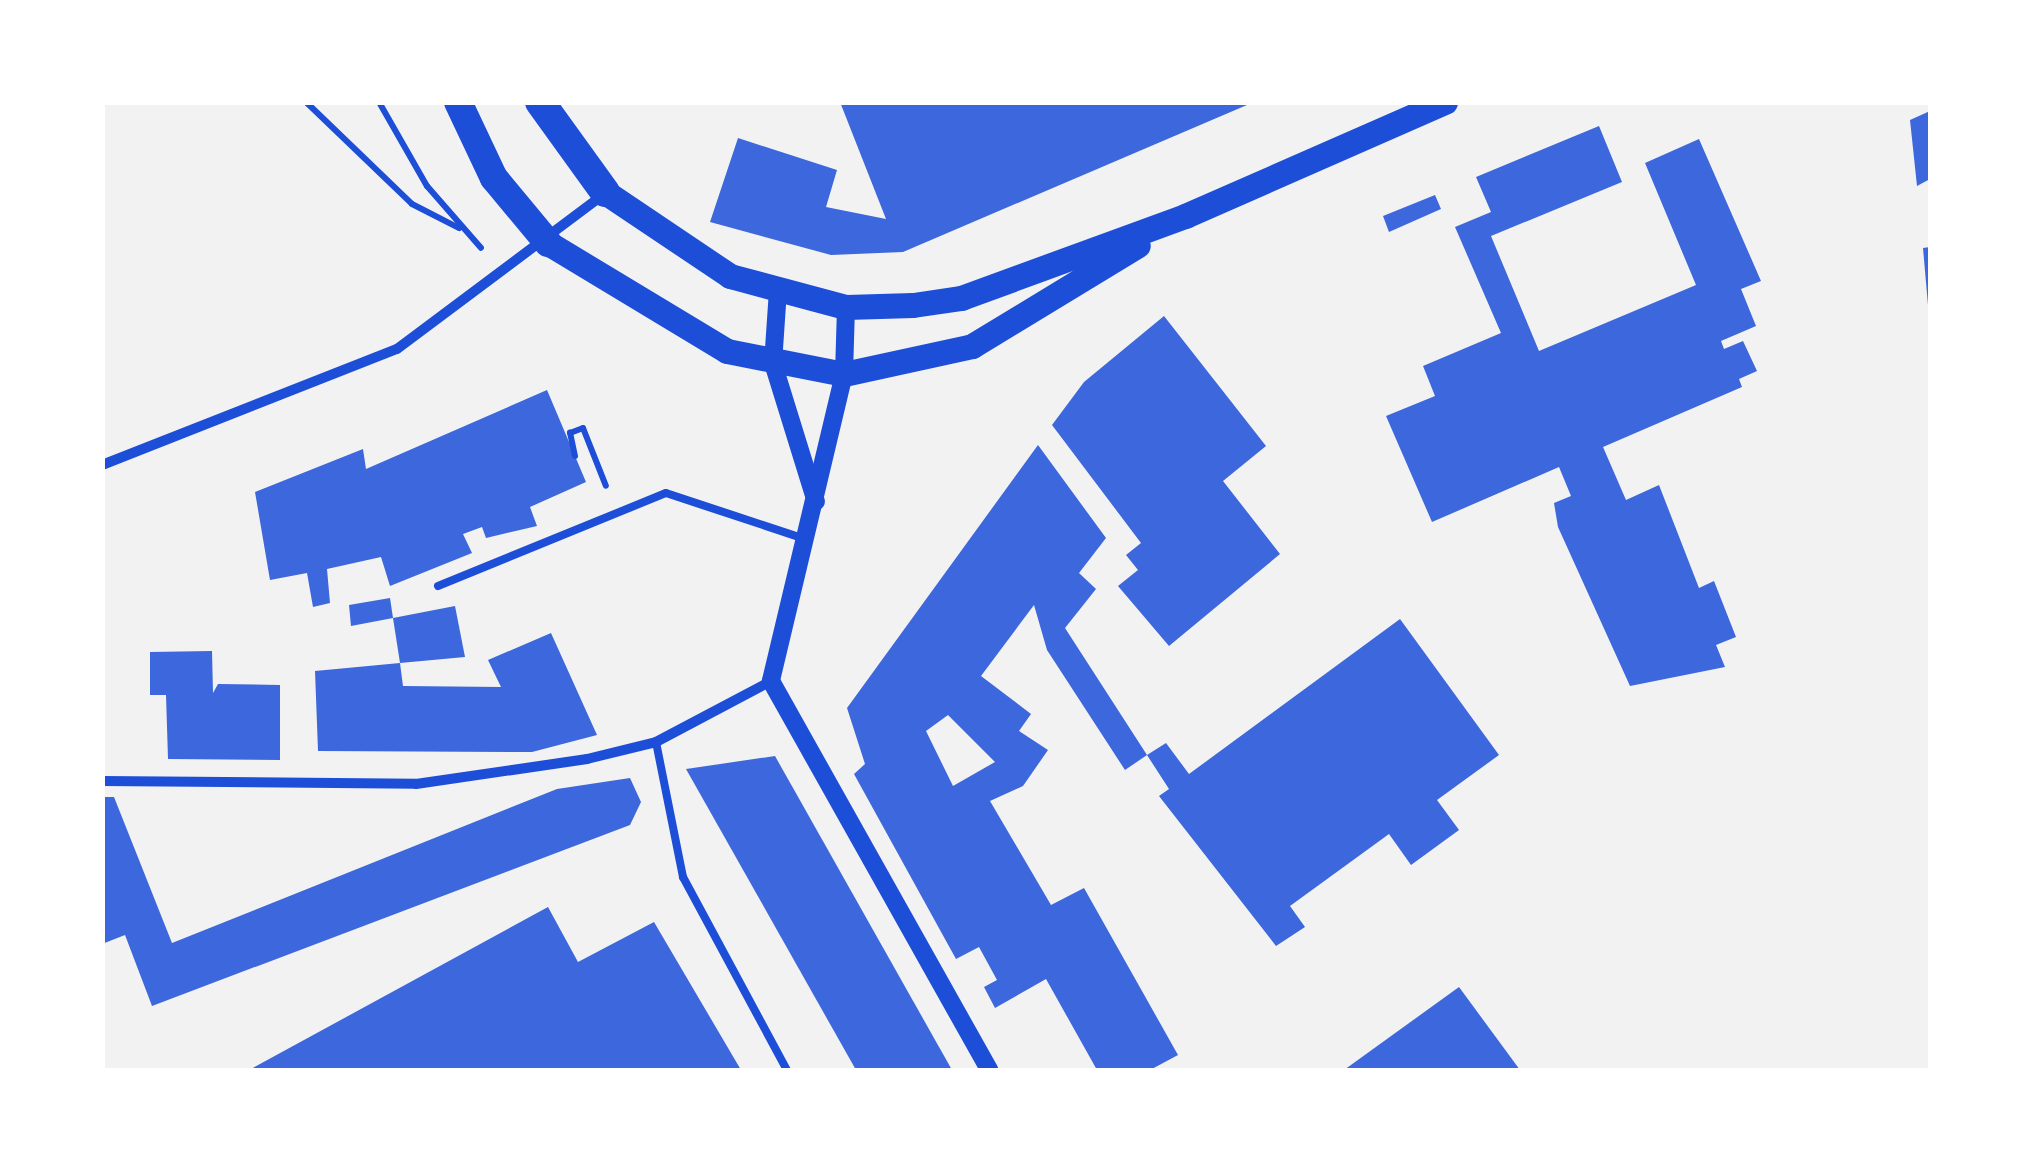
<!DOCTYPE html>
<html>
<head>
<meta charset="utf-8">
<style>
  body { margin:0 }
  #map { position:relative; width:2033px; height:1173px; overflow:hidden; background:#f2f2f2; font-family:Overpass,sans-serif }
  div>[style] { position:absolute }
  .building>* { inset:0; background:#3d67dc }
  .path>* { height:6px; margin:-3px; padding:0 3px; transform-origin:3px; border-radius:3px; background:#1d4ed8 }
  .service>* { height:8px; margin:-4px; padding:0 4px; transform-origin:4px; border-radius:4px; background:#1d4ed8 }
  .minor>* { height:10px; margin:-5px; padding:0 5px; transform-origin:5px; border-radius:5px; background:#1d4ed8 }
  .tertiary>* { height:18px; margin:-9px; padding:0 9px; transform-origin:9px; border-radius:9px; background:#1d4ed8 }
  .primary>* { height:25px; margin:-12.5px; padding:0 12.5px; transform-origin:12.5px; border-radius:12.5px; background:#1d4ed8 }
  .trunk>* { height:28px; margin:-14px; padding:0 14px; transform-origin:14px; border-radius:14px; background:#1d4ed8 }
  .motorway>* { height:30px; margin:-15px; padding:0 15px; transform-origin:15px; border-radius:15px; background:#1d4ed8 }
  span { translate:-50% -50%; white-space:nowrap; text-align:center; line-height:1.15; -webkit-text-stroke:9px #fff; paint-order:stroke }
  .frame { position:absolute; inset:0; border:105px solid #fff; pointer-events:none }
</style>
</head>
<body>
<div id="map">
  <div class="building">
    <div style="clip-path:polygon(840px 102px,1254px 102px,903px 252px,831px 255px,710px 222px,738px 138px,837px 170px,826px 207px,886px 219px)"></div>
    <div style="clip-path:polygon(1930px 111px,1930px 179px,1917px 186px,1910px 120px)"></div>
    <div style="clip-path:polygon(1599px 126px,1622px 182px,1491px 236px,1539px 351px,1696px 285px,1645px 163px,1699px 139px,1761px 281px,1741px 289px,1756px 326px,1721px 341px,1724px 349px,1743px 341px,1757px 371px,1739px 379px,1742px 387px,1603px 447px,1626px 500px,1659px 485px,1699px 588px,1714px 581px,1736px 637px,1716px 645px,1725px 667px,1630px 686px,1558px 527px,1554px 503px,1571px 496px,1559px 467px,1432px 522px,1386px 416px,1435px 396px,1423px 366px,1501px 333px,1455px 227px,1491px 212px,1476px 177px)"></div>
    <div style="clip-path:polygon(1435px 195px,1441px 209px,1389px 232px,1383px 216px)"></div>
    <div style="clip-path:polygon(1930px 247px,1930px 305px,1928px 305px,1923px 248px)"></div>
    <div style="clip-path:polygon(1164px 316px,1266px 446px,1223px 481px,1280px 554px,1169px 646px,1118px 586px,1138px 570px,1126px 555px,1141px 543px,1052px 425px,1084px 382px)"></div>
    <div style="clip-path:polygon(547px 390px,586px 482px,530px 507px,537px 526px,486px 538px,482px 527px,463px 534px,472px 553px,390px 586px,381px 557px,327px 569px,330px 603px,313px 607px,307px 573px,270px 580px,255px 492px,363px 449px,366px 469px)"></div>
    <div style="clip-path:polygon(evenodd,1038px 445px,1106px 538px,1079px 573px,1096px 589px,1065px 628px,1147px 755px,1125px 770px,1047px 650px,1034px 605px,981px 676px,1031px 714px,1019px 731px,1048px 750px,1023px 786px,990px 801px,1051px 905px,1084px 888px,1178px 1055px,1150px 1070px,1097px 1070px,1046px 979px,995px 1008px,984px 987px,997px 980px,979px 947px,956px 959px,854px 774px,865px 764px,847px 708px,1038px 445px,948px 715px,995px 762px,953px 786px,926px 731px,948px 715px)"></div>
    <div style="clip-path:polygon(390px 598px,393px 618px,351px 626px,349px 605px)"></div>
    <div style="clip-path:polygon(455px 606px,465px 657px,400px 663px,393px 618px)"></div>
    <div style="clip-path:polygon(1400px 619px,1499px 755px,1437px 800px,1459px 830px,1411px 865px,1389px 834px,1290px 906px,1305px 927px,1276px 946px,1159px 796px,1169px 789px,1147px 755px,1166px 743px,1189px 774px)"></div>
    <div style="clip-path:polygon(551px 633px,597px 735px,532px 752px,318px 751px,315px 671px,400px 663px,403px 686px,501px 687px,488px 660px)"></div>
    <div style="clip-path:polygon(212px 651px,213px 693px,218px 684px,280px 685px,280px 760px,168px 759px,166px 695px,150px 695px,150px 652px)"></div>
    <div style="clip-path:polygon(775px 756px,952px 1070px,856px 1070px,686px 769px)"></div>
    <div style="clip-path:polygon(630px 778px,641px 802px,630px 825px,152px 1006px,125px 935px,102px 944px,102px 797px,114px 797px,172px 943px,557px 789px)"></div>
    <div style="clip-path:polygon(548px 907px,578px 962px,654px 922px,741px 1070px,249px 1070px)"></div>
    <div style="clip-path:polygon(1459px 987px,1520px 1070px,1344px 1070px)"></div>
  </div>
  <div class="path">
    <div style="left:306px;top:102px;width:147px;rotate:43.9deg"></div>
    <div style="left:412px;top:204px;width:53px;rotate:27.1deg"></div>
    <div style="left:379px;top:102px;width:97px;rotate:60.3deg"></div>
    <div style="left:427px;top:186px;width:82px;rotate:48.9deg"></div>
    <div style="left:575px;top:456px;width:24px;rotate:-102deg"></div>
    <div style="left:570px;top:433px;width:14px;rotate:-21deg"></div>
    <div style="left:583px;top:428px;width:62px;rotate:68.4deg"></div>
  </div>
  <div class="service">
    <div style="left:438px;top:586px;width:246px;rotate:-22.2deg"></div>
    <div style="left:666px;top:493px;width:146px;rotate:18.3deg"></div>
    <div style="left:656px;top:742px;width:138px;rotate:78.7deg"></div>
    <div style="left:683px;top:877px;width:219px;rotate:61.7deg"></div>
  </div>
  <div class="minor">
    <div style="left:102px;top:465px;width:317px;rotate:-21.5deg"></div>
    <div style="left:397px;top:349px;width:257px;rotate:-36.8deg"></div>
    <div style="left:102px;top:781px;width:314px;rotate:0.5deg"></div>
    <div style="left:416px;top:784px;width:173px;rotate:-8.3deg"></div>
    <div style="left:587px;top:759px;width:71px;rotate:-13.8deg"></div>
    <div style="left:656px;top:742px;width:130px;rotate:-27.9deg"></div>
  </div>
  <div class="tertiary">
    <div style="left:778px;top:290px;width:73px;rotate:93.9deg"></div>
    <div style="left:773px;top:363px;width:145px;rotate:72.8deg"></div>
    <div style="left:846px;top:307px;width:67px;rotate:91.7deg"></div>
    <div style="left:844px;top:374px;width:316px;rotate:103.4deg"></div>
    <div style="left:771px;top:681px;width:446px;rotate:60.7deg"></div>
  </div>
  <div class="primary">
    <div style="left:605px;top:192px;width:151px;rotate:33.9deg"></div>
    <div style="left:730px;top:276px;width:120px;rotate:15deg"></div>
    <div style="left:846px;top:307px;width:67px;rotate:-1.7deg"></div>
    <div style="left:913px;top:305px;width:49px;rotate:-8.3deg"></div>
    <div style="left:961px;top:298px;width:239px;rotate:-20.1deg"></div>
    <div style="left:1185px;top:216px;width:284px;rotate:-23.7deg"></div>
    <div style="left:548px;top:243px;width:209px;rotate:31.1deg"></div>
    <div style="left:727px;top:351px;width:119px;rotate:11.1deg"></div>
    <div style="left:844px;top:374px;width:131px;rotate:-12.3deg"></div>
    <div style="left:972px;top:346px;width:194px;rotate:-31.3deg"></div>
  </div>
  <div class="trunk">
    <div style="left:458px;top:102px;width:84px;rotate:64.7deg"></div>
    <div style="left:494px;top:178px;width:85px;rotate:50.3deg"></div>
  </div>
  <div class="motorway">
    <div style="left:540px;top:102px;width:111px;rotate:54.2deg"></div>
  </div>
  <div class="frame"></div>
</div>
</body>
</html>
